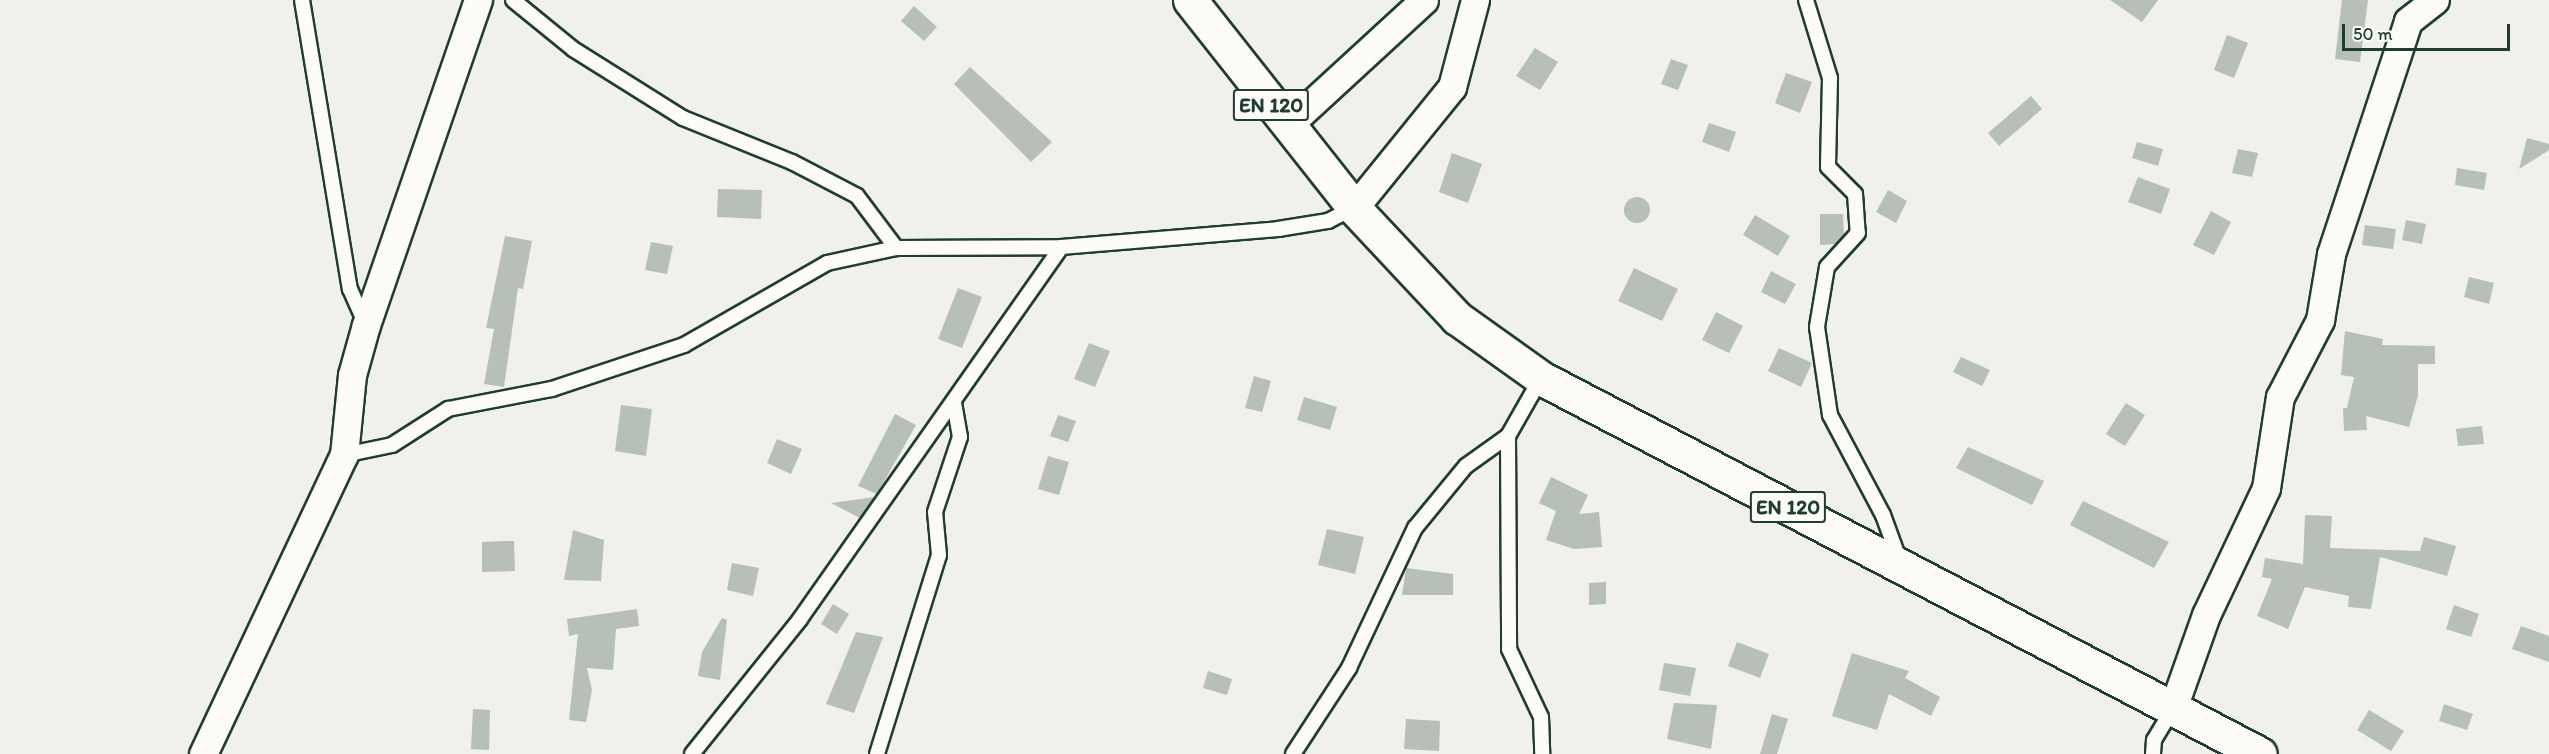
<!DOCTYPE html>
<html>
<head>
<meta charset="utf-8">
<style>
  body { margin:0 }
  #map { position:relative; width:2549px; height:754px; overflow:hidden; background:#f0f1eb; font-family:Itim,sans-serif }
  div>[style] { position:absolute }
  .building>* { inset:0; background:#b6bfb8 }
  .round { border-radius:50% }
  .roads { filter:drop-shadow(2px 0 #1f3d34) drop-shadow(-2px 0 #1f3d34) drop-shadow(0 2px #1f3d34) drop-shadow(0 -2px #1f3d34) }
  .service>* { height:14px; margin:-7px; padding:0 7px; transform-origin:7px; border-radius:7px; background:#fdfcf7 }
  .minor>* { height:27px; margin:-13.5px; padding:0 13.5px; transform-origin:13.5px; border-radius:13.5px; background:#fdfcf7 }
  .primary>* { height:33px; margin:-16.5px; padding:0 16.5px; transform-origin:16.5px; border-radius:16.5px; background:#fdfcf7 }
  span { translate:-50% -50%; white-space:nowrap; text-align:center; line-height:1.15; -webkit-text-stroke:4.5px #fdfcf7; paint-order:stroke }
  .shield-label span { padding:2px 4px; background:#fdfcf7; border:2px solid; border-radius:4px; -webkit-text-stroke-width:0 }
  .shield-label { font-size:21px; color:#1f3d34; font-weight:700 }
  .scale { position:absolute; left:2342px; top:24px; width:168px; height:27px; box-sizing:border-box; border:3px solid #1f3d34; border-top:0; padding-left:8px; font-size:18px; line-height:21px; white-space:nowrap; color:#1f3d34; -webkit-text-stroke:4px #fdfcf7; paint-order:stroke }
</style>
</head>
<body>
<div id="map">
  <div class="building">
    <div style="clip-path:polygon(2110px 0,2158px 0,2142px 22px)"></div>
    <div style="clip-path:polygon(2342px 0,2368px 0,2360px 62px,2335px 59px)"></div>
    <div style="clip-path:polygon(914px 6px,937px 27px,924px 41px,901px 21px)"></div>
    <div style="clip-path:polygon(2227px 35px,2248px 43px,2234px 78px,2214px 70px)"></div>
    <div style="clip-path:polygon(1535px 48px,1558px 62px,1540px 90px,1516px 76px)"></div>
    <div style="clip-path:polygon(1671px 59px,1688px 65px,1678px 90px,1661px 84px)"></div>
    <div style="clip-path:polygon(970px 67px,1052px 142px,1031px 162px,954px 84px)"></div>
    <div style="clip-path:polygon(1786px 73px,1812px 82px,1800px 113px,1775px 103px)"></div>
    <div style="clip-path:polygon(2031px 96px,2042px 109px,1999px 146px,1988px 133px)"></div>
    <div style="clip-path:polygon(1709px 123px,1736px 132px,1729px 152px,1702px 142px)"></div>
    <div style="clip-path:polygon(2527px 138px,2549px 144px,2549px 150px,2519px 169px)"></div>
    <div style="clip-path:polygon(2137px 142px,2163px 149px,2158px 166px,2132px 158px)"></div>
    <div style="clip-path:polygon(2238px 149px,2258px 153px,2252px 177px,2232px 173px)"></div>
    <div style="clip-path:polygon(1452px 153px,1482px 164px,1468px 203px,1439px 192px)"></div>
    <div style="clip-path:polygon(2457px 168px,2487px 173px,2484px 190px,2455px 185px)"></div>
    <div style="clip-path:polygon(2138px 177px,2170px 189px,2161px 214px,2128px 202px)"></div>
    <div style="clip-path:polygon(718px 189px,762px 190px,761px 219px,717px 217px)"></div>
    <div style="clip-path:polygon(1888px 190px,1907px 201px,1896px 223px,1876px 212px)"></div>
    <div class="round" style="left:1624px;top:197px;width:26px;height:26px"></div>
    <div style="clip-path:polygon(2211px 211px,2231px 222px,2214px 255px,2193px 245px)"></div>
    <div style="clip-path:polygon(1820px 214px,1843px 214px,1844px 235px,1836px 244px,1820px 245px)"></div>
    <div style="clip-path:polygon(1755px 215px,1790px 236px,1778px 256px,1743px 235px)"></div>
    <div style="clip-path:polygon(2406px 220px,2426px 224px,2422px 244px,2402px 240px)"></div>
    <div style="clip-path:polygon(2365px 225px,2396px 229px,2393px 249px,2362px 245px)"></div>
    <div style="clip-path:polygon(505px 236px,532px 241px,523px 289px,518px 288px,504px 387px,484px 384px,494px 329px,486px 328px)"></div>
    <div style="clip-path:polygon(651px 242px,673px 246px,667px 274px,645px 270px)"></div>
    <div style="clip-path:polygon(1634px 268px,1678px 289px,1662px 321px,1618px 301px)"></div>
    <div style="clip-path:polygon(1771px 271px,1796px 284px,1785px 304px,1761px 292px)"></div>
    <div style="clip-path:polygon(2469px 277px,2494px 283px,2489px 304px,2464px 297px)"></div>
    <div style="clip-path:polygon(958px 288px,982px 297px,962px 348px,938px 339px)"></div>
    <div style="clip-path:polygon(1716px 312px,1743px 326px,1729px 353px,1702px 340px)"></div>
    <div style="clip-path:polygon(2345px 331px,2383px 339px,2382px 345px,2435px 346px,2435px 364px,2418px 364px,2418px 396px,2409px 427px,2366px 416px,2367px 430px,2344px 431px,2343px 408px,2347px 408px,2354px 377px,2341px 375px)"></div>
    <div style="clip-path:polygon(1089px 343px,1110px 351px,1095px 387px,1074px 379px)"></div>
    <div style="clip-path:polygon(1779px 348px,1812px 363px,1801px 387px,1768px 371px)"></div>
    <div style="clip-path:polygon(1961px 357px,1990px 370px,1982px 386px,1953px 372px)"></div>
    <div style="clip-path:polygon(1254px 376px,1271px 381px,1262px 412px,1245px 408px)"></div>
    <div style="clip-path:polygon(1304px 397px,1337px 407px,1330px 430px,1297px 420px)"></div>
    <div style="clip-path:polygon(2126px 403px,2145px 415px,2125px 446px,2106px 434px)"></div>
    <div style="clip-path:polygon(621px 405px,652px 409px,646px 456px,615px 451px)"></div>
    <div style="clip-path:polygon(895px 414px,916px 425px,877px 494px,858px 486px)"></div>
    <div style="clip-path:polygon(1058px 415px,1076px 421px,1068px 442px,1050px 436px)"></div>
    <div style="clip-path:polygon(2482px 426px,2484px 444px,2458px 446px,2456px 429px)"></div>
    <div style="clip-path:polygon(777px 439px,802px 449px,791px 474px,767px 463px)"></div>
    <div style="clip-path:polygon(1968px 447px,2044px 481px,2032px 505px,1956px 468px)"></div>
    <div style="clip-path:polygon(1048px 456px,1069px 462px,1059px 495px,1038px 489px)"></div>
    <div style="clip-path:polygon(1551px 477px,1588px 495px,1579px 514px,1599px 512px,1602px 547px,1574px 549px,1546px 540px,1556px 511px,1539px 503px)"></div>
    <div style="clip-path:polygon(875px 497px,860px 518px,831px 503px)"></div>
    <div style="clip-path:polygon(2083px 501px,2169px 542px,2154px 568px,2070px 525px)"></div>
    <div style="clip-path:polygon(2305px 515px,2332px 516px,2330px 548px,2420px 551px,2424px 537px,2456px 546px,2447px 576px,2380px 557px,2371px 609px,2348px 607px,2349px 596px,2305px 587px,2288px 629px,2257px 616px,2272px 579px,2262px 577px,2265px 558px,2303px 564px)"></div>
    <div style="clip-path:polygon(1327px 529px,1364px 537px,1355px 574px,1318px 565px)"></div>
    <div style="clip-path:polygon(573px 530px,604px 540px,601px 581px,564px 580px)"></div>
    <div style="clip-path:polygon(505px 541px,514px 541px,515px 571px,482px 572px,482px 542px)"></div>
    <div style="clip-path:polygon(732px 563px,759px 568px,753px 596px,727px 590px)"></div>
    <div style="clip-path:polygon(1406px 568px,1453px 574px,1453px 595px,1402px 595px)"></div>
    <div style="clip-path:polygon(1606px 582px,1606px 604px,1589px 605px,1589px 583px)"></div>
    <div style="clip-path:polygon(833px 604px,849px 614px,837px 634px,821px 624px)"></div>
    <div style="clip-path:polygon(2454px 605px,2479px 614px,2471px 637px,2446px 629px)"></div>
    <div style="clip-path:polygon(637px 609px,639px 626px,616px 629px,613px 670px,587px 668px,592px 690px,586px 722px,569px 720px,578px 634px,569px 636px,567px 619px)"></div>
    <div style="clip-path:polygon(722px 618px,727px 620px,720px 680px,698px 676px,702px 652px)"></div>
    <div style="clip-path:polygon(2521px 626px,2549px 636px,2549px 662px,2512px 649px)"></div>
    <div style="clip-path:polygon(856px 632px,883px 637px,854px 713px,826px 704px)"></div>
    <div style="clip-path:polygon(1737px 642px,1769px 654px,1760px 678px,1728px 666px)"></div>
    <div style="clip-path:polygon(1852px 653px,1909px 671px,1905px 678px,1940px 697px,1931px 716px,1889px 694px,1877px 730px,1832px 716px)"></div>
    <div style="clip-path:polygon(1664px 663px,1696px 668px,1690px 696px,1659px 690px)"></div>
    <div style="clip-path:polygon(1208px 671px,1232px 679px,1227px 695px,1203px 688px)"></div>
    <div style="clip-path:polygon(1674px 703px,1717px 705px,1711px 749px,1667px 739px)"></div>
    <div style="clip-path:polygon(2444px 704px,2473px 714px,2467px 730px,2439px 721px)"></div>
    <div style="clip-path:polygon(473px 709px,490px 710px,489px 750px,471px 749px)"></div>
    <div style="clip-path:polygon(2369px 710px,2404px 731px,2391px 751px,2357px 730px)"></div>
    <div style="clip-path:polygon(1772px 714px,1788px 719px,1777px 754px,1760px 754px)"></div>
    <div style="clip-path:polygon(1406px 719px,1440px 721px,1439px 751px,1404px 749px)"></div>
  </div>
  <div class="roads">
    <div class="service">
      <div style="left:302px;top:0;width:293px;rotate:80.6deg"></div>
      <div style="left:350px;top:289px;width:37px;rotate:66deg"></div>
      <div style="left:513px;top:0;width:77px;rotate:39.2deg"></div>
      <div style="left:573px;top:49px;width:130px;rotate:32.1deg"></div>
      <div style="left:683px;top:118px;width:118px;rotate:22deg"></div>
      <div style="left:792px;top:162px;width:73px;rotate:27.6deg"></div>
      <div style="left:857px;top:196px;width:65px;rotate:53.1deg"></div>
      <div style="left:1806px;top:0;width:82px;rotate:72.9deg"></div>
      <div style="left:1830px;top:78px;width:89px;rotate:91.3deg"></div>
      <div style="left:1828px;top:167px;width:38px;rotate:45deg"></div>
      <div style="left:1855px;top:194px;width:39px;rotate:86deg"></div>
      <div style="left:1858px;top:233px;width:46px;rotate:132.4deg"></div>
      <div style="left:1827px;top:267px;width:61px;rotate:99.5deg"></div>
      <div style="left:1817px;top:327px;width:89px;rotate:81.6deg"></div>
      <div style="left:1830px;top:415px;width:113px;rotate:62.1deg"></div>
      <div style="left:1883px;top:515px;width:47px;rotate:70deg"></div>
      <div style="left:1541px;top:378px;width:67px;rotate:119.6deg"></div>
      <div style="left:1508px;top:436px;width:213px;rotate:89.7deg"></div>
      <div style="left:1509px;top:649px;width:75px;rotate:64.8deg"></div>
      <div style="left:1541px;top:717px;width:37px;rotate:88deg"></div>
      <div style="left:344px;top:455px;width:49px;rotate:-11.8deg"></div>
      <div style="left:392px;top:445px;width:67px;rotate:-32.7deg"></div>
      <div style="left:448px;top:409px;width:106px;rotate:-10.9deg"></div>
      <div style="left:552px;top:389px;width:139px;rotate:-18.4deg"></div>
      <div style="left:684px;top:345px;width:165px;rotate:-29.8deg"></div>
      <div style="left:827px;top:263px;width:71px;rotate:-12.3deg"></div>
      <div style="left:896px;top:248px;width:165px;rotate:-0.3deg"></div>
      <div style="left:1061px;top:247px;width:218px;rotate:-4.7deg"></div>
      <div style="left:1278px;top:229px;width:51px;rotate:-9.1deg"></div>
      <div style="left:1328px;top:221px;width:29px;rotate:-27deg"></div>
      <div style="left:692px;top:754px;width:173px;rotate:-51.3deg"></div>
      <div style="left:800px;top:619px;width:454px;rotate:-54.9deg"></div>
      <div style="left:877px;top:754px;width:208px;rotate:-72.7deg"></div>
      <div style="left:939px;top:555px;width:43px;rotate:-95.3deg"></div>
      <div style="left:935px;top:512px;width:79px;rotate:-71.6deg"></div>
      <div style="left:960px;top:437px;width:34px;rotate:-100deg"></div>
      <div style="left:1293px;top:754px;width:103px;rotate:-56.9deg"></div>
      <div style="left:1349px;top:668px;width:155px;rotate:-64.8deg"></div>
      <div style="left:1415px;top:528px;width:80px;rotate:-50.6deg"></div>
      <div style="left:1466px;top:466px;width:52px;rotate:-35.5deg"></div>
      <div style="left:2153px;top:754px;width:14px;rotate:-86deg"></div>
      <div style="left:2154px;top:740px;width:37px;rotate:-59deg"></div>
    </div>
    <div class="minor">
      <div style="left:1287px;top:126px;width:186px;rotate:-42.6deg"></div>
      <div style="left:1354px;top:208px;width:156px;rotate:-51deg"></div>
      <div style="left:1452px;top:87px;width:90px;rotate:-75.2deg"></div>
      <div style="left:2173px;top:708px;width:99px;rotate:-70.5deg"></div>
      <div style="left:2206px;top:615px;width:140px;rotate:-64.7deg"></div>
      <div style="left:2266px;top:488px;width:92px;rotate:-81.3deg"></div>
      <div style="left:2280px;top:397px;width:87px;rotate:-62.5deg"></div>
      <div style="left:2320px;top:320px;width:67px;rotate:-80.5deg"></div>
      <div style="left:2331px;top:254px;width:245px;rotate:-71.7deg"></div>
      <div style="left:2408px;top:21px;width:34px;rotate:-38deg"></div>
      <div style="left:203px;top:754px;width:331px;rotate:-64.8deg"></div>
      <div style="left:344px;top:455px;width:80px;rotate:-84.3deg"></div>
      <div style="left:352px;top:375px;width:52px;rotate:-74.4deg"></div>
      <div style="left:366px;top:325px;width:344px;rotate:-71deg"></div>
    </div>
    <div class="primary">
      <div style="left:1190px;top:0;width:265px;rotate:51.7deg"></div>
      <div style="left:1354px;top:208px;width:151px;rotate:46.9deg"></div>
      <div style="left:1457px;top:318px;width:103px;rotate:35.5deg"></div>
      <div style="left:1541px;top:378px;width:811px;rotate:27.61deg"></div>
    </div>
  </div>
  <div class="shield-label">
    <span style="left:1271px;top:105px">EN 120</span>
    <span style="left:1788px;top:507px">EN 120</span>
  </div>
  <div class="scale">50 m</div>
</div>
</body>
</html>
